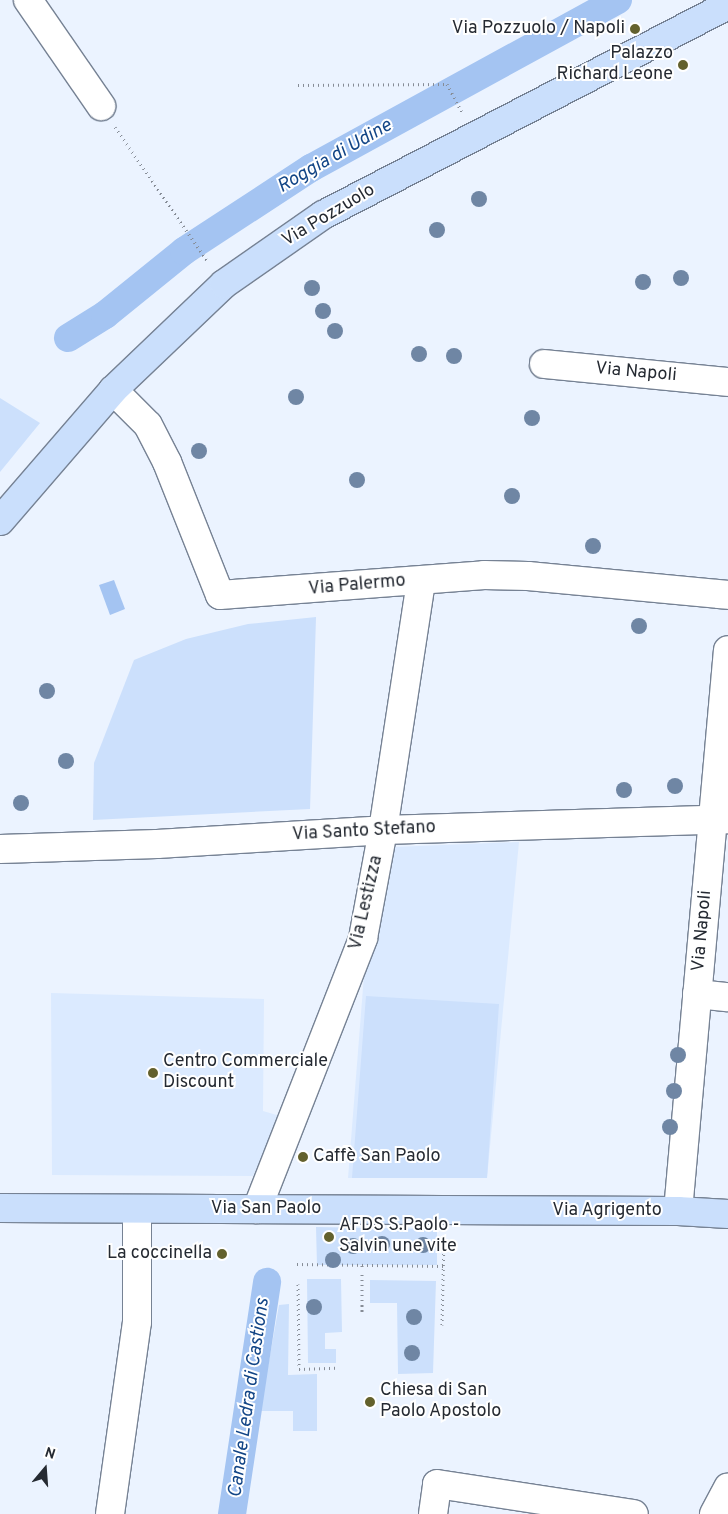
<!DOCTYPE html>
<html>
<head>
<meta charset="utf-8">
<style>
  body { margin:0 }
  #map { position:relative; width:728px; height:1514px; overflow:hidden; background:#ebf3ff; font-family:Overpass,sans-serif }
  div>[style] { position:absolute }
  .built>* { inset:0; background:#dbeaff }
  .green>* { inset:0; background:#cce0fc }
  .water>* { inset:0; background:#a4c4f2 }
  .canal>* { height:28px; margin:-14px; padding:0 14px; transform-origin:14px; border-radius:14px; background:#a4c4f2 }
  .path>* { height:3px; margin-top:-1.5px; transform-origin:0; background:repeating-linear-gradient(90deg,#868c96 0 1px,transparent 0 5px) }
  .roads { filter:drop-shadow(1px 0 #768294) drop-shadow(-1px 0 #768294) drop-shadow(0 1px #768294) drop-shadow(0 -1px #768294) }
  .minor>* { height:28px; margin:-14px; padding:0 14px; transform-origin:14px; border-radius:14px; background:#fff }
  .major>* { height:28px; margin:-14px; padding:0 14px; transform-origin:14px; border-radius:14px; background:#cadffc }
  .trees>* { width:16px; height:16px; margin:-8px; border-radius:50%; background:#6f86a4 }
  .dots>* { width:14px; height:14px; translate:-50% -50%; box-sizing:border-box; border:2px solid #fff; border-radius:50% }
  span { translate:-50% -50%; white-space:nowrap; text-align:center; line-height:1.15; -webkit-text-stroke:4px #fff; paint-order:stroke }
  .poi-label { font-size:18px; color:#252a32 }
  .right { translate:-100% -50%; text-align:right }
  .left { translate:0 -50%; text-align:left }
  .street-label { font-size:18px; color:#252a32 }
  .water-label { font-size:19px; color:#124586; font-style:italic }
  .north { position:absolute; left:20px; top:1444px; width:50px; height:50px; -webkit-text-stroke:4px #fff; paint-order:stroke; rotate:18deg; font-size:14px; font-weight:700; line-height:20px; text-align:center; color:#252a32 }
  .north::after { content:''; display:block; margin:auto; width:18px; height:22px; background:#252a32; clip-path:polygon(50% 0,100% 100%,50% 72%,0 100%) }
</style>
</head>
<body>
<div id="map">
  <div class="built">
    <div style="clip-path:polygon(519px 842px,487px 1178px,348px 1178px,365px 963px,394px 847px)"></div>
    <div style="clip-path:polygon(51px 993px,264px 999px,263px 1111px,280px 1116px,253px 1176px,52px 1175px)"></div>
  </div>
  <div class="green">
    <div style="clip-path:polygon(0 398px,40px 423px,0 472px)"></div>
    <div style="clip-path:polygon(316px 617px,310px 809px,93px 820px,94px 763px,134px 660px,186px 639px,248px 624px)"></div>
    <div style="clip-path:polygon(366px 996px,499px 1004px,487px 1178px,352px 1178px)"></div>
    <div style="clip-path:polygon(316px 1227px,437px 1229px,437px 1265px,317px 1265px)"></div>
    <div style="clip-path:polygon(307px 1279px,341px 1279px,342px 1332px,325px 1333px,325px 1349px,336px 1349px,336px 1363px,308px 1363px)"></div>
    <div style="clip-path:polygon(370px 1280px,436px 1281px,433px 1373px,398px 1374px,397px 1303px,370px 1303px)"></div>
    <div style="clip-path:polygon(289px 1304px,288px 1375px,317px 1374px,317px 1431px,293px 1431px,293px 1411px,260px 1411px,279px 1305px)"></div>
  </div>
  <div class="water">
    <div style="clip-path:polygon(114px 580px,125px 609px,110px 615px,99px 585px)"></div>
  </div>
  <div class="canal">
    <div style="left:68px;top:338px;width:44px;rotate:-31.9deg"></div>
    <div style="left:105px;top:315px;width:102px;rotate:-39deg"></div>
    <div style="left:184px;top:251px;width:152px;rotate:-33.2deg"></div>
    <div style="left:311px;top:168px;width:350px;rotate:-28.7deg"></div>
    <div style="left:232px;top:1514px;width:235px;rotate:-81.4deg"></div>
  </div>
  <div class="path">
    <div style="left:298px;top:85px;width:149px;rotate:-0.4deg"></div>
    <div style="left:447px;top:84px;width:34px;rotate:62deg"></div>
    <div style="left:115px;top:127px;width:164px;rotate:55.4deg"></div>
    <div style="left:297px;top:1264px;width:147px;rotate:0.8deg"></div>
    <div style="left:362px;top:1265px;width:49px;rotate:90deg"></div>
    <div style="left:298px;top:1284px;width:85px;rotate:89.3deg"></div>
    <div style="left:299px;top:1369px;width:37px;rotate:-2deg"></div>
    <div style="left:442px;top:1325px;width:89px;rotate:-88.7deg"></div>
  </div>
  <div class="roads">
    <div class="minor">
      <div style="left:28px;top:0;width:129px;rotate:55.4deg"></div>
      <div style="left:544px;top:364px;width:185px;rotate:5.6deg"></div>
      <div style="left:113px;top:390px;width:49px;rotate:45deg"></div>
      <div style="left:148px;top:425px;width:42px;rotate:62.8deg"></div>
      <div style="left:167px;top:462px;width:143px;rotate:68.3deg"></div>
      <div style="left:220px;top:595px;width:265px;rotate:-4.3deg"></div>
      <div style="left:484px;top:575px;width:44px;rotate:1.3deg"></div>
      <div style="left:528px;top:576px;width:201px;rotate:5.4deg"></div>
      <div style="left:0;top:849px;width:157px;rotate:-1.8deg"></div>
      <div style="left:157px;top:844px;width:226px;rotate:-3.5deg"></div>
      <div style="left:383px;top:830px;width:345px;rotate:-1.8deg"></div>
      <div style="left:697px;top:994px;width:31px;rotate:6deg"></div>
      <div style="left:257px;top:1209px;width:291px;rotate:-68.6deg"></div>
      <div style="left:363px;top:938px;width:110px;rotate:-79.5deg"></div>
      <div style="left:383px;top:830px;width:252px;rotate:-81.3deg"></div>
      <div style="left:678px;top:1211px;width:563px;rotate:-84.91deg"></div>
      <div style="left:110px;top:1514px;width:194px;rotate:-82deg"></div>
      <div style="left:137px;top:1322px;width:113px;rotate:-90deg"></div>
      <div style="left:433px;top:1514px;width:30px;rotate:-82deg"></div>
      <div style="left:437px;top:1484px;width:199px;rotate:8.7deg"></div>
      <div style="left:714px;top:1514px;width:30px;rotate:-62deg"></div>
    </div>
    <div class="major">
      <div style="left:0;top:521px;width:173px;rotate:-49.2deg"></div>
      <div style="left:113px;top:390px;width:153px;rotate:-43.7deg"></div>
      <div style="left:224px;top:284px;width:121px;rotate:-34.9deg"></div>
      <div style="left:323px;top:215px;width:456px;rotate:-27.4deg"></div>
      <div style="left:0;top:1208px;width:678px;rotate:0.25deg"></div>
      <div style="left:678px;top:1211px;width:50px;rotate:3.4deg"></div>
    </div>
  </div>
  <div class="trees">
    <div style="left:479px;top:199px"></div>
    <div style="left:437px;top:230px"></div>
    <div style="left:681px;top:278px"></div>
    <div style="left:643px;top:282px"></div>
    <div style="left:312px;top:288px"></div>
    <div style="left:323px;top:311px"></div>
    <div style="left:335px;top:331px"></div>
    <div style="left:419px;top:354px"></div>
    <div style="left:454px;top:356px"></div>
    <div style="left:296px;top:397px"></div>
    <div style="left:532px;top:418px"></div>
    <div style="left:199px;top:451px"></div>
    <div style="left:357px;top:480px"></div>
    <div style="left:512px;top:496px"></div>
    <div style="left:593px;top:546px"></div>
    <div style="left:639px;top:626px"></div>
    <div style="left:47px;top:691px"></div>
    <div style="left:66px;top:761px"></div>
    <div style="left:675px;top:786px"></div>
    <div style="left:624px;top:790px"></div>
    <div style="left:21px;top:803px"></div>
    <div style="left:678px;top:1055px"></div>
    <div style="left:674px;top:1091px"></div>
    <div style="left:670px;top:1127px"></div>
    <div style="left:382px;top:1244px"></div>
    <div style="left:423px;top:1245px"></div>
    <div style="left:353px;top:1246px"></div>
    <div style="left:333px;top:1260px"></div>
    <div style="left:314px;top:1307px"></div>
    <div style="left:414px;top:1317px"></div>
    <div style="left:412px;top:1353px"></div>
  </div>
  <div class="dots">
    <div style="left:635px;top:29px;background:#63612d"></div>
    <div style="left:683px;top:65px;background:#63612d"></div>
    <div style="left:153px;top:1073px;background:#63612d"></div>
    <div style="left:303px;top:1157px;background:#63612d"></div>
    <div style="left:329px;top:1237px;background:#63612d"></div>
    <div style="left:222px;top:1254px;background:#63612d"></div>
    <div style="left:370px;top:1402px;background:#63612d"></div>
  </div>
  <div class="poi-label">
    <span class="right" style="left:625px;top:29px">Via Pozzuolo / Napoli</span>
    <span class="right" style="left:673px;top:65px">Palazzo<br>Richard Leone</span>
    <span class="left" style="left:163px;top:1073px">Centro Commerciale<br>Discount</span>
    <span class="left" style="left:313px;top:1157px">Caffè San Paolo</span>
    <span class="left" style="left:339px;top:1237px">AFDS S.Paolo -<br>Salvin une vite</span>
    <span class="right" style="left:212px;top:1254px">La coccinella</span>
    <span class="left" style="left:380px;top:1402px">Chiesa di San<br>Paolo Apostolo</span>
  </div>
  <div class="street-label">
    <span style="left:329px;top:216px;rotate:-31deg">Via Pozzuolo</span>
    <span style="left:636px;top:373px;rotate:5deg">Via Napoli</span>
    <span style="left:357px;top:586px;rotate:-5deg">Via Palermo</span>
    <span style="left:364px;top:832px;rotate:-3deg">Via Santo Stefano</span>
    <span style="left:367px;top:903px;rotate:-77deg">Via Lestizza</span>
    <span style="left:703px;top:931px;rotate:-85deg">Via Napoli</span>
    <span style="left:266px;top:1209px">Via San Paolo</span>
    <span style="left:607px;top:1211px">Via Agrigento</span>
  </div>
  <div class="water-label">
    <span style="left:335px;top:157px;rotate:-30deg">Roggia di Udine</span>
    <span style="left:250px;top:1398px;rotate:-82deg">Canale Ledra di Castions</span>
  </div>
  <div class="north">N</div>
</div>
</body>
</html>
